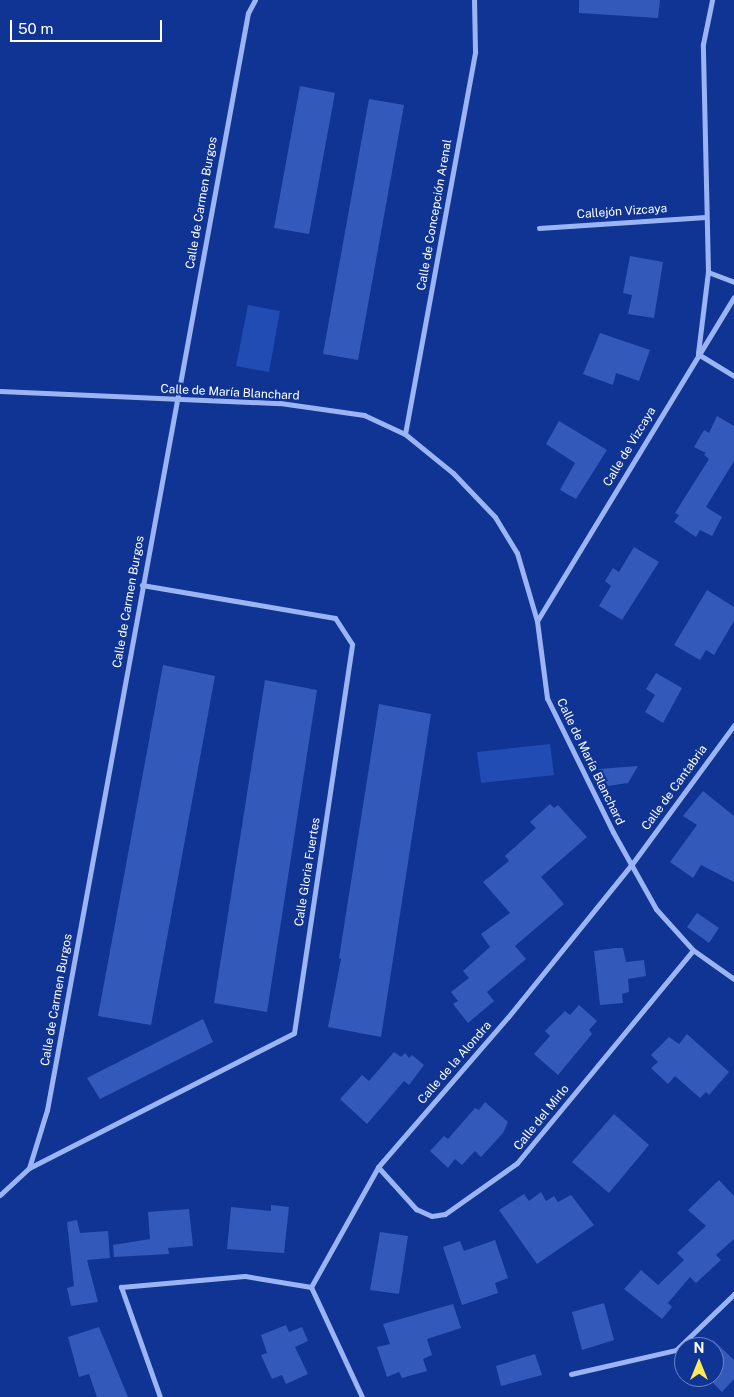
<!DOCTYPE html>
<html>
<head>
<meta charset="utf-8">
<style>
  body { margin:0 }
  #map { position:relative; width:734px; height:1397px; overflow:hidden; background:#0f3493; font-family:"Public Sans",sans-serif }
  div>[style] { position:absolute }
  .green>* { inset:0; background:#204cb3 }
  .building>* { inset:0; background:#335abb }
  .street>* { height:5px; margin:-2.5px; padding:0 2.5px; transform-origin:2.5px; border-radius:2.5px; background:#9bb5f4 }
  span { translate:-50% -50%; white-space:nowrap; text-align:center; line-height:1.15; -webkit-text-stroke:4px #0f3493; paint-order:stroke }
  .street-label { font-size:12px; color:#fff }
  .north { position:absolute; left:674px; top:1337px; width:50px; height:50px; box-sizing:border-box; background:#0f3493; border:1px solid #6f85be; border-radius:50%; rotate:0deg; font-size:14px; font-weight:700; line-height:20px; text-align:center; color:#fff }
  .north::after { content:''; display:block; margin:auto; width:18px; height:22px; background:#ffea5e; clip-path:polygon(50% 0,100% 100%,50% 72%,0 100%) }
  .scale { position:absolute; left:10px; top:20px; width:152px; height:22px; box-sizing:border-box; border:2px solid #fff; border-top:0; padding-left:6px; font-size:15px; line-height:18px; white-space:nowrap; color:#fff; -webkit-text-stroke:4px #0f3493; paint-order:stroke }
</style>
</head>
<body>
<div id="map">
  <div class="green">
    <div style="clip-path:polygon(248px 305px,280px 311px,269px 372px,236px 366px)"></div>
    <div style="clip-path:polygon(550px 744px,554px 775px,481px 783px,477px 752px)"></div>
  </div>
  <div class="building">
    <div style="clip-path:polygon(579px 0,660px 0,658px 18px,579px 13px)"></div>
    <div style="clip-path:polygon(300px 86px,335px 93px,309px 234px,274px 228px)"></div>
    <div style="clip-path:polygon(369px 99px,404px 105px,358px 360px,323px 354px)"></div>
    <div style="clip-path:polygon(630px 256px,663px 262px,654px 318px,628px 314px,632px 295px,623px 293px)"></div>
    <div style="clip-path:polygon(600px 333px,650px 350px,639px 381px,616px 373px,613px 385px,583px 374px)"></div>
    <div style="clip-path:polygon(717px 416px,734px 426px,734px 461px,706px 507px,722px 517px,712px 536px,700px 530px,696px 537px,674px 522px,679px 515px,675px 513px,709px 459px,704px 455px,706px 453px,694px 447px,704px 430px,709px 433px)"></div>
    <div style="clip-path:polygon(559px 421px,607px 450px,576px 499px,560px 490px,575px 463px,546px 444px)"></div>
    <div style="clip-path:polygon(634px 547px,659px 562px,622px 620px,599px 606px,611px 586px,605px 581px,613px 568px,619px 572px)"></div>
    <div style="clip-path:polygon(707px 590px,734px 607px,734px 621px,714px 655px,706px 650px,700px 660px,674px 645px)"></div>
    <div style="clip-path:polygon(163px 665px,215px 676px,151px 1025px,98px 1016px)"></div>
    <div style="clip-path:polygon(656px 673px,682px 688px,663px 723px,645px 712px,655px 695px,646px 689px)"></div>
    <div style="clip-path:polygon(265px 680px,317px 690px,267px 1012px,214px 1003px)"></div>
    <div style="clip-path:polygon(379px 704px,431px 714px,381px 1037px,328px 1027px,341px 959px,339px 958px)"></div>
    <div style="clip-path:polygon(638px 766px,628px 783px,608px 786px,599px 769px)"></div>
    <div style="clip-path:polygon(703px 791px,734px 816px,734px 882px,701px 865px,693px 878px,670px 862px,697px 825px,683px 816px)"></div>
    <div style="clip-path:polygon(550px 804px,554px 808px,558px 805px,587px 837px,541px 877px,564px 904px,515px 946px,526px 959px,487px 992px,494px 1001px,468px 1023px,453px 1004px,458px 1001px,451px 992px,469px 978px,463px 971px,490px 947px,481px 934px,510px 913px,483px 882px,509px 861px,505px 856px,536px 828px,530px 822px)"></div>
    <div style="clip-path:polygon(697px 913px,719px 928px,709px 943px,687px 927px)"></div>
    <div style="clip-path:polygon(615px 948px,623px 948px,626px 962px,644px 960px,646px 976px,628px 979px,629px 992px,622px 994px,623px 1003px,600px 1005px,594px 951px)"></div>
    <div style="clip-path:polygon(579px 1005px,597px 1021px,589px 1030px,592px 1034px,558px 1075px,534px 1054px,550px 1036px,545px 1031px,565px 1011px,570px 1015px)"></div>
    <div style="clip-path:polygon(203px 1019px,213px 1042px,100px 1099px,87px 1078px)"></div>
    <div style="clip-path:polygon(687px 1034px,729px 1072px,709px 1095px,706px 1092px,700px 1098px,675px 1076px,668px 1084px,651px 1068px,658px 1062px,651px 1055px,669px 1037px,679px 1044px)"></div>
    <div style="clip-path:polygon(394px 1052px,401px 1057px,405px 1053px,409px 1058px,412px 1055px,424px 1065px,409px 1085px,404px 1081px,367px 1124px,340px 1099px,362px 1075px,369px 1081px)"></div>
    <div style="clip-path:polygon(485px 1102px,508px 1122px,503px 1133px,481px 1157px,475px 1151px,462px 1165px,455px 1159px,448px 1168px,430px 1151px,444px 1136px,448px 1139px,475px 1108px,479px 1110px)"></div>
    <div style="clip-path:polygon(614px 1114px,649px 1145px,609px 1193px,572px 1162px)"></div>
    <div style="clip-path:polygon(719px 1180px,734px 1196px,734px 1239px,716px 1255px,721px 1260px,696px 1283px,690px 1277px,668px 1303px,672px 1307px,662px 1319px,624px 1289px,641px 1270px,658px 1285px,684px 1260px,677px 1253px,706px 1226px,688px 1210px)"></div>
    <div style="clip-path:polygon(541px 1192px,546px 1201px,554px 1196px,558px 1202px,571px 1195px,594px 1225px,537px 1264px,499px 1210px,524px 1194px,529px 1201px)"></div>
    <div style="clip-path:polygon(271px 1205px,289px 1207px,284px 1253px,227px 1249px,231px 1207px,271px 1211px)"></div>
    <div style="clip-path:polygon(189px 1209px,193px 1246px,168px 1248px,169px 1254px,114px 1257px,113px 1245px,150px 1239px,148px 1212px)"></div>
    <div style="clip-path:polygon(77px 1220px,80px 1233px,108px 1231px,110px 1258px,87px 1260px,98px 1302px,71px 1306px,67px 1288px,74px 1286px,67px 1222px)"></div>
    <div style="clip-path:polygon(380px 1232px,408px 1236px,399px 1294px,370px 1290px)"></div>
    <div style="clip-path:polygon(495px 1240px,508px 1278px,495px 1283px,498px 1293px,462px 1305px,443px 1247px,460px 1241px,464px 1251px)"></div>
    <div style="clip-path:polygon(604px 1303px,614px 1340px,582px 1350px,572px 1312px)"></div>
    <div style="clip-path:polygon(453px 1304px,461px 1328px,427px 1339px,432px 1355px,423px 1359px,427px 1371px,402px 1378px,399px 1372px,387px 1377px,377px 1347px,390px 1344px,383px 1324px)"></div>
    <div style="clip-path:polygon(286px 1325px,289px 1332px,302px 1327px,308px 1341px,295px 1347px,308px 1374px,286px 1384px,282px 1375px,272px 1379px,261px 1355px,267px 1353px,261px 1335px)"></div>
    <div style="clip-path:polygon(99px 1327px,128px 1397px,97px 1397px,89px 1374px,79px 1377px,68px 1337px)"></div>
    <div style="clip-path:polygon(713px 1340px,734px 1360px,734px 1379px,722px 1392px,707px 1377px,714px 1377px,714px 1347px,706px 1347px)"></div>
    <div style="clip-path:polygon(535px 1354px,542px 1375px,501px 1386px,496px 1366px)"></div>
  </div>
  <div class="street">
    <div style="left:539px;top:228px;width:167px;rotate:-3.8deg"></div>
    <div style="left:708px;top:272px;width:28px;rotate:21deg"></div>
    <div style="left:698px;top:353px;width:82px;rotate:-83deg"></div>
    <div style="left:708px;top:272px;width:228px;rotate:-91.3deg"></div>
    <div style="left:703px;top:44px;width:45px;rotate:-78.4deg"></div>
    <div style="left:698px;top:354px;width:42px;rotate:31.4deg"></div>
    <div style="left:0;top:391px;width:280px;rotate:2.5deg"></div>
    <div style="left:280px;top:403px;width:85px;rotate:8.1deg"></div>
    <div style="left:364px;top:415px;width:45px;rotate:24.9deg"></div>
    <div style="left:405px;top:434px;width:62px;rotate:39.1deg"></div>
    <div style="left:453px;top:473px;width:61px;rotate:46.3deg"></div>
    <div style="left:495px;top:517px;width:42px;rotate:58.6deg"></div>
    <div style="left:517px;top:553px;width:71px;rotate:73.6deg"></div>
    <div style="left:537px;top:621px;width:78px;rotate:82.6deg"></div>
    <div style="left:547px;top:698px;width:149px;rotate:63.8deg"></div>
    <div style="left:613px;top:832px;width:88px;rotate:60.8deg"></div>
    <div style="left:656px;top:909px;width:55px;rotate:47.9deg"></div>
    <div style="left:693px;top:950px;width:50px;rotate:35.3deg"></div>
    <div style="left:405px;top:434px;width:389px;rotate:-79.6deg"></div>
    <div style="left:475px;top:51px;width:51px;rotate:-91.1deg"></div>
    <div style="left:537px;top:621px;width:379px;rotate:-58.7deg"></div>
    <div style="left:378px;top:1167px;width:57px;rotate:47.9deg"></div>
    <div style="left:416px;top:1209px;width:17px;rotate:24deg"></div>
    <div style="left:432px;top:1216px;width:13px;rotate:-9deg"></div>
    <div style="left:445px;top:1214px;width:88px;rotate:-35.3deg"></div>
    <div style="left:517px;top:1163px;width:276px;rotate:-50.4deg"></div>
    <div style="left:29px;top:1168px;width:297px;rotate:-27deg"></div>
    <div style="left:294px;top:1033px;width:393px;rotate:-81.5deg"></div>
    <div style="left:352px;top:644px;width:31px;rotate:-123deg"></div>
    <div style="left:335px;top:618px;width:196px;rotate:-170.3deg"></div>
    <div style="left:0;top:1195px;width:40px;rotate:-43deg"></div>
    <div style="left:29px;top:1168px;width:61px;rotate:-72.8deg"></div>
    <div style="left:47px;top:1110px;width:1115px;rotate:-79.62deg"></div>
    <div style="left:248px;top:13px;width:15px;rotate:-62deg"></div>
    <div style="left:311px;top:1287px;width:137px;rotate:-60.8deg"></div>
    <div style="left:378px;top:1167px;width:198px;rotate:-49.1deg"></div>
    <div style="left:508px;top:1017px;width:197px;rotate:-51deg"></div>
    <div style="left:632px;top:864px;width:172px;rotate:-53.7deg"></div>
    <div style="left:311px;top:1287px;width:121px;rotate:65.1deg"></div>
    <div style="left:571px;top:1374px;width:108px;rotate:-12.9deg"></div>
    <div style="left:676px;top:1350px;width:81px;rotate:-44deg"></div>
    <div style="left:160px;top:1397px;width:117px;rotate:-109.5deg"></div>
    <div style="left:121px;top:1287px;width:124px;rotate:-5.1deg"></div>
    <div style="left:245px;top:1276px;width:67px;rotate:9.5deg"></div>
  </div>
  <div class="street-label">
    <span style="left:202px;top:203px;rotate:-80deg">Calle de Carmen Burgos</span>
    <span style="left:622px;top:212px;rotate:-4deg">Callejón Vizcaya</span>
    <span style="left:435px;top:215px;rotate:-80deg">Calle de Concepción Arenal</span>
    <span style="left:230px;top:393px;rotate:3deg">Calle de María Blanchard</span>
    <span style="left:630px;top:447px;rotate:-59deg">Calle de Vizcaya</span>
    <span style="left:129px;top:602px;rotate:-80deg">Calle de Carmen Burgos</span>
    <span style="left:590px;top:762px;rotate:64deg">Calle de María Blanchard</span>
    <span style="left:675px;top:788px;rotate:-54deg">Calle de Cantabria</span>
    <span style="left:308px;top:872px;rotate:-81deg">Calle Gloria Fuertes</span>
    <span style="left:57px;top:1000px;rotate:-80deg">Calle de Carmen Burgos</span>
    <span style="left:455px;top:1063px;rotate:-49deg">Calle de la Alondra</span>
    <span style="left:542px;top:1118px;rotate:-51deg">Calle del Mirlo</span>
  </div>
  <div class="north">N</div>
  <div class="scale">50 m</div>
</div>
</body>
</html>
